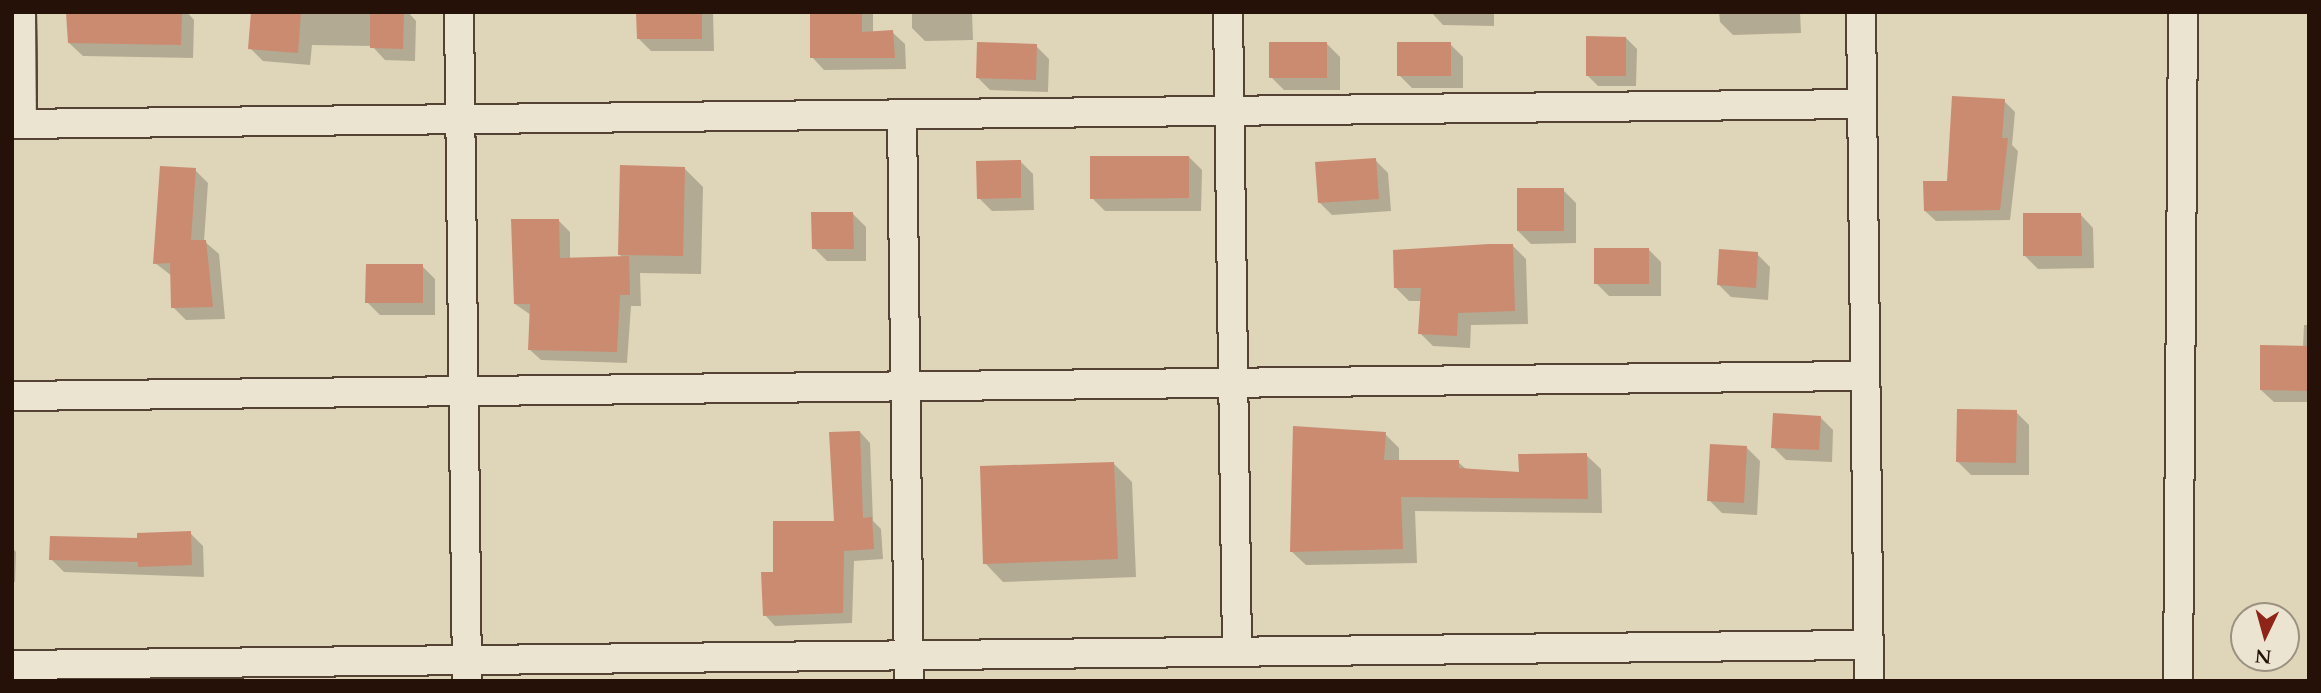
<!DOCTYPE html>
<html>
<head>
<meta charset="utf-8">
<style>
  body { margin:0 }
  #map { position:relative; width:2321px; height:693px; overflow:hidden; background:#dfd5b8; font-family:Cardo,serif }
  div>[style] { position:absolute }
  .shadow>* { inset:0; background:#0003 }
  .building>* { inset:0; background:#cb8b71 }
  .roads { filter:drop-shadow(2px 0 #544234) drop-shadow(-2px 0 #544234) drop-shadow(0 2px #544234) drop-shadow(0 -2px #544234) }
  .minor>* { height:28px; margin:-14px; padding:0 14px; transform-origin:14px; border-radius:14px; background:#eae4d1 }
  span { translate:-50% -50%; white-space:nowrap; text-align:center; line-height:1.15; -webkit-text-stroke:5px #eae4d1; paint-order:stroke }
  .frame { position:absolute; inset:0; border:14px solid #261108; pointer-events:none }
  .north { position:absolute; left:2230px; top:602px; width:70px; height:70px; box-sizing:border-box; background:#eae4d1; border:2px solid #9c9081; border-radius:50%; rotate:185deg; font-size:19px; font-weight:700; line-height:28px; text-align:center; color:#261108 }
  .north::after { content:''; display:block; margin:auto; width:24px; height:32px; background:#8f2418; clip-path:polygon(50% 0,100% 100%,50% 72%,0 100%) }
</style>
</head>
<body>
<div id="map">
  <div class="shadow">
    <div style="clip-path:polygon(68px 12px,187px 12px,194px 20px,193px 58px,83px 56px,69px 43px)"></div>
    <div style="clip-path:polygon(252px 12px,408px 12px,416px 21px,415px 61px,385px 60px,372px 46px,312px 45px,310px 65px,263px 61px,250px 48px)"></div>
    <div style="clip-path:polygon(638px 12px,713px 12px,714px 51px,651px 51px,638px 38px)"></div>
    <div style="clip-path:polygon(812px 12px,873px 12px,873px 33px,892px 32px,905px 44px,906px 69px,824px 70px,812px 57px)"></div>
    <div style="clip-path:polygon(912px 12px,972px 12px,973px 40px,925px 41px,912px 28px)"></div>
    <div style="clip-path:polygon(1431px 12px,1494px 12px,1494px 26px,1443px 25px)"></div>
    <div style="clip-path:polygon(1719px 12px,1800px 12px,1801px 33px,1733px 35px,1720px 22px)"></div>
    <div style="clip-path:polygon(1626px 38px,1637px 49px,1636px 86px,1598px 86px,1587px 75px)"></div>
    <div style="clip-path:polygon(1327px 44px,1340px 57px,1340px 90px,1284px 90px,1271px 77px)"></div>
    <div style="clip-path:polygon(1450px 44px,1463px 57px,1463px 88px,1412px 88px,1399px 75px)"></div>
    <div style="clip-path:polygon(1036px 46px,1049px 59px,1048px 92px,990px 90px,977px 77px)"></div>
    <div style="clip-path:polygon(2004px 101px,2015px 112px,2012px 145px,2018px 151px,2010px 220px,1936px 221px,1925px 211px)"></div>
    <div style="clip-path:polygon(1189px 157px,1202px 170px,1201px 211px,1105px 211px,1092px 198px)"></div>
    <div style="clip-path:polygon(1375px 160px,1388px 173px,1391px 211px,1332px 215px,1319px 202px)"></div>
    <div style="clip-path:polygon(1020px 161px,1033px 174px,1034px 210px,992px 211px,979px 198px)"></div>
    <div style="clip-path:polygon(685px 169px,703px 187px,701px 274px,640px 273px,641px 306px,631px 306px,627px 363px,541px 360px,529px 349px,531px 315px,515px 304px,559px 221px,570px 232px,570px 260px,623px 258px,619px 254px)"></div>
    <div style="clip-path:polygon(195px 170px,208px 183px,204px 241px,219px 254px,225px 319px,186px 320px,173px 307px,172px 276px,155px 263px)"></div>
    <div style="clip-path:polygon(1563px 190px,1576px 203px,1576px 243px,1531px 244px,1518px 231px)"></div>
    <div style="clip-path:polygon(853px 214px,866px 227px,866px 261px,827px 261px,814px 248px)"></div>
    <div style="clip-path:polygon(2080px 214px,2093px 228px,2094px 268px,2038px 269px,2025px 256px)"></div>
    <div style="clip-path:polygon(1513px 246px,1526px 259px,1528px 324px,1471px 325px,1470px 348px,1433px 346px,1420px 333px,1422px 301px,1409px 301px,1396px 288px)"></div>
    <div style="clip-path:polygon(1648px 249px,1661px 262px,1661px 296px,1609px 296px,1596px 283px)"></div>
    <div style="clip-path:polygon(1757px 254px,1770px 267px,1768px 300px,1731px 297px,1718px 284px)"></div>
    <div style="clip-path:polygon(422px 266px,435px 279px,435px 315px,380px 315px,367px 302px)"></div>
    <div style="clip-path:polygon(2304px 325px,2309px 325px,2309px 402px,2274px 402px,2261px 390px,2303px 347px)"></div>
    <div style="clip-path:polygon(2016px 412px,2029px 425px,2029px 475px,1971px 475px,1958px 462px)"></div>
    <div style="clip-path:polygon(1820px 417px,1833px 430px,1832px 462px,1786px 460px,1773px 447px)"></div>
    <div style="clip-path:polygon(860px 432px,870px 443px,873px 521px,881px 529px,883px 559px,854px 561px,852px 623px,775px 626px,765px 615px,775px 573px,835px 523px)"></div>
    <div style="clip-path:polygon(1385px 434px,1399px 448px,1399px 462px,1458px 462px,1467px 470px,1520px 474px,1586px 455px,1601px 469px,1602px 513px,1415px 511px,1417px 563px,1306px 565px,1291px 551px)"></div>
    <div style="clip-path:polygon(1747px 448px,1760px 461px,1757px 515px,1722px 513px,1709px 500px)"></div>
    <div style="clip-path:polygon(1114px 464px,1132px 482px,1136px 577px,1003px 582px,985px 563px)"></div>
    <div style="clip-path:polygon(190px 533px,203px 546px,204px 577px,64px 572px,51px 559px)"></div>
    <div style="clip-path:polygon(12px 547px,16px 552px,15px 582px,12px 582px)"></div>
  </div>
  <div class="building">
    <div style="clip-path:polygon(66px 12px,182px 12px,181px 45px,68px 43px)"></div>
    <div style="clip-path:polygon(251px 12px,301px 12px,298px 53px,248px 49px)"></div>
    <div style="clip-path:polygon(370px 12px,404px 12px,403px 49px,370px 48px)"></div>
    <div style="clip-path:polygon(636px 12px,702px 12px,702px 39px,637px 39px)"></div>
    <div style="clip-path:polygon(810px 12px,862px 12px,862px 32px,893px 30px,895px 58px,810px 58px)"></div>
    <div style="clip-path:polygon(1586px 36px,1626px 37px,1626px 76px,1586px 76px)"></div>
    <div style="clip-path:polygon(977px 42px,1037px 44px,1036px 80px,976px 78px)"></div>
    <div style="clip-path:polygon(1269px 42px,1327px 42px,1327px 78px,1269px 78px)"></div>
    <div style="clip-path:polygon(1397px 42px,1451px 42px,1451px 76px,1397px 76px)"></div>
    <div style="clip-path:polygon(1952px 96px,2005px 99px,2002px 138px,2008px 138px,2000px 210px,1924px 211px,1923px 181px,1947px 181px)"></div>
    <div style="clip-path:polygon(1090px 156px,1189px 156px,1189px 198px,1090px 199px)"></div>
    <div style="clip-path:polygon(1376px 158px,1379px 199px,1318px 203px,1315px 162px)"></div>
    <div style="clip-path:polygon(1021px 160px,1021px 198px,977px 199px,976px 161px)"></div>
    <div style="clip-path:polygon(620px 165px,685px 167px,683px 256px,618px 255px)"></div>
    <div style="clip-path:polygon(160px 166px,196px 168px,191px 240px,206px 240px,213px 307px,171px 308px,170px 263px,153px 264px)"></div>
    <div style="clip-path:polygon(1517px 188px,1564px 188px,1564px 231px,1517px 231px)"></div>
    <div style="clip-path:polygon(811px 212px,853px 212px,854px 249px,812px 249px)"></div>
    <div style="clip-path:polygon(2023px 213px,2081px 213px,2082px 256px,2023px 256px)"></div>
    <div style="clip-path:polygon(511px 219px,559px 219px,560px 258px,629px 256px,630px 295px,620px 295px,617px 352px,528px 350px,530px 304px,514px 304px)"></div>
    <div style="clip-path:polygon(1489px 244px,1513px 244px,1515px 311px,1458px 313px,1457px 336px,1418px 334px,1421px 288px,1394px 288px,1393px 250px)"></div>
    <div style="clip-path:polygon(1594px 248px,1649px 248px,1649px 284px,1594px 284px)"></div>
    <div style="clip-path:polygon(1719px 249px,1758px 252px,1756px 288px,1717px 285px)"></div>
    <div style="clip-path:polygon(366px 264px,423px 264px,423px 303px,365px 303px)"></div>
    <div style="clip-path:polygon(2260px 345px,2309px 346px,2309px 391px,2260px 390px)"></div>
    <div style="clip-path:polygon(1957px 409px,2017px 410px,2016px 463px,1956px 462px)"></div>
    <div style="clip-path:polygon(1773px 413px,1821px 416px,1819px 450px,1771px 448px)"></div>
    <div style="clip-path:polygon(1293px 426px,1386px 432px,1384px 460px,1459px 460px,1459px 468px,1519px 472px,1518px 454px,1587px 453px,1588px 499px,1401px 497px,1403px 549px,1290px 552px)"></div>
    <div style="clip-path:polygon(860px 431px,863px 518px,872px 517px,874px 549px,844px 551px,843px 613px,763px 616px,761px 572px,773px 572px,773px 521px,834px 521px,829px 432px)"></div>
    <div style="clip-path:polygon(1710px 444px,1747px 446px,1744px 503px,1707px 501px)"></div>
    <div style="clip-path:polygon(1114px 462px,1118px 559px,983px 564px,980px 466px)"></div>
    <div style="clip-path:polygon(191px 531px,192px 565px,138px 567px,138px 562px,49px 560px,50px 536px,137px 538px,137px 533px)"></div>
  </div>
  <div class="roads">
    <div class="minor">
      <div style="left:21px;top:12px;width:112px;rotate:89.5deg"></div>
      <div style="left:459px;top:12px;width:669px;rotate:89.31deg"></div>
      <div style="left:1228px;top:12px;width:640px;rotate:89.19deg"></div>
      <div style="left:1861px;top:12px;width:669px;rotate:89.31deg"></div>
      <div style="left:902px;top:115px;width:566px;rotate:89.29deg"></div>
      <div style="left:12px;top:124px;width:1850px;rotate:-0.62deg"></div>
      <div style="left:12px;top:396px;width:1853px;rotate:-0.62deg"></div>
      <div style="left:12px;top:665px;width:1857px;rotate:-0.62deg"></div>
      <div style="left:2178px;top:681px;width:669px;rotate:-89.57deg"></div>
    </div>
  </div>
  <div class="frame"></div>
  <div class="north">N</div>
</div>
</body>
</html>
